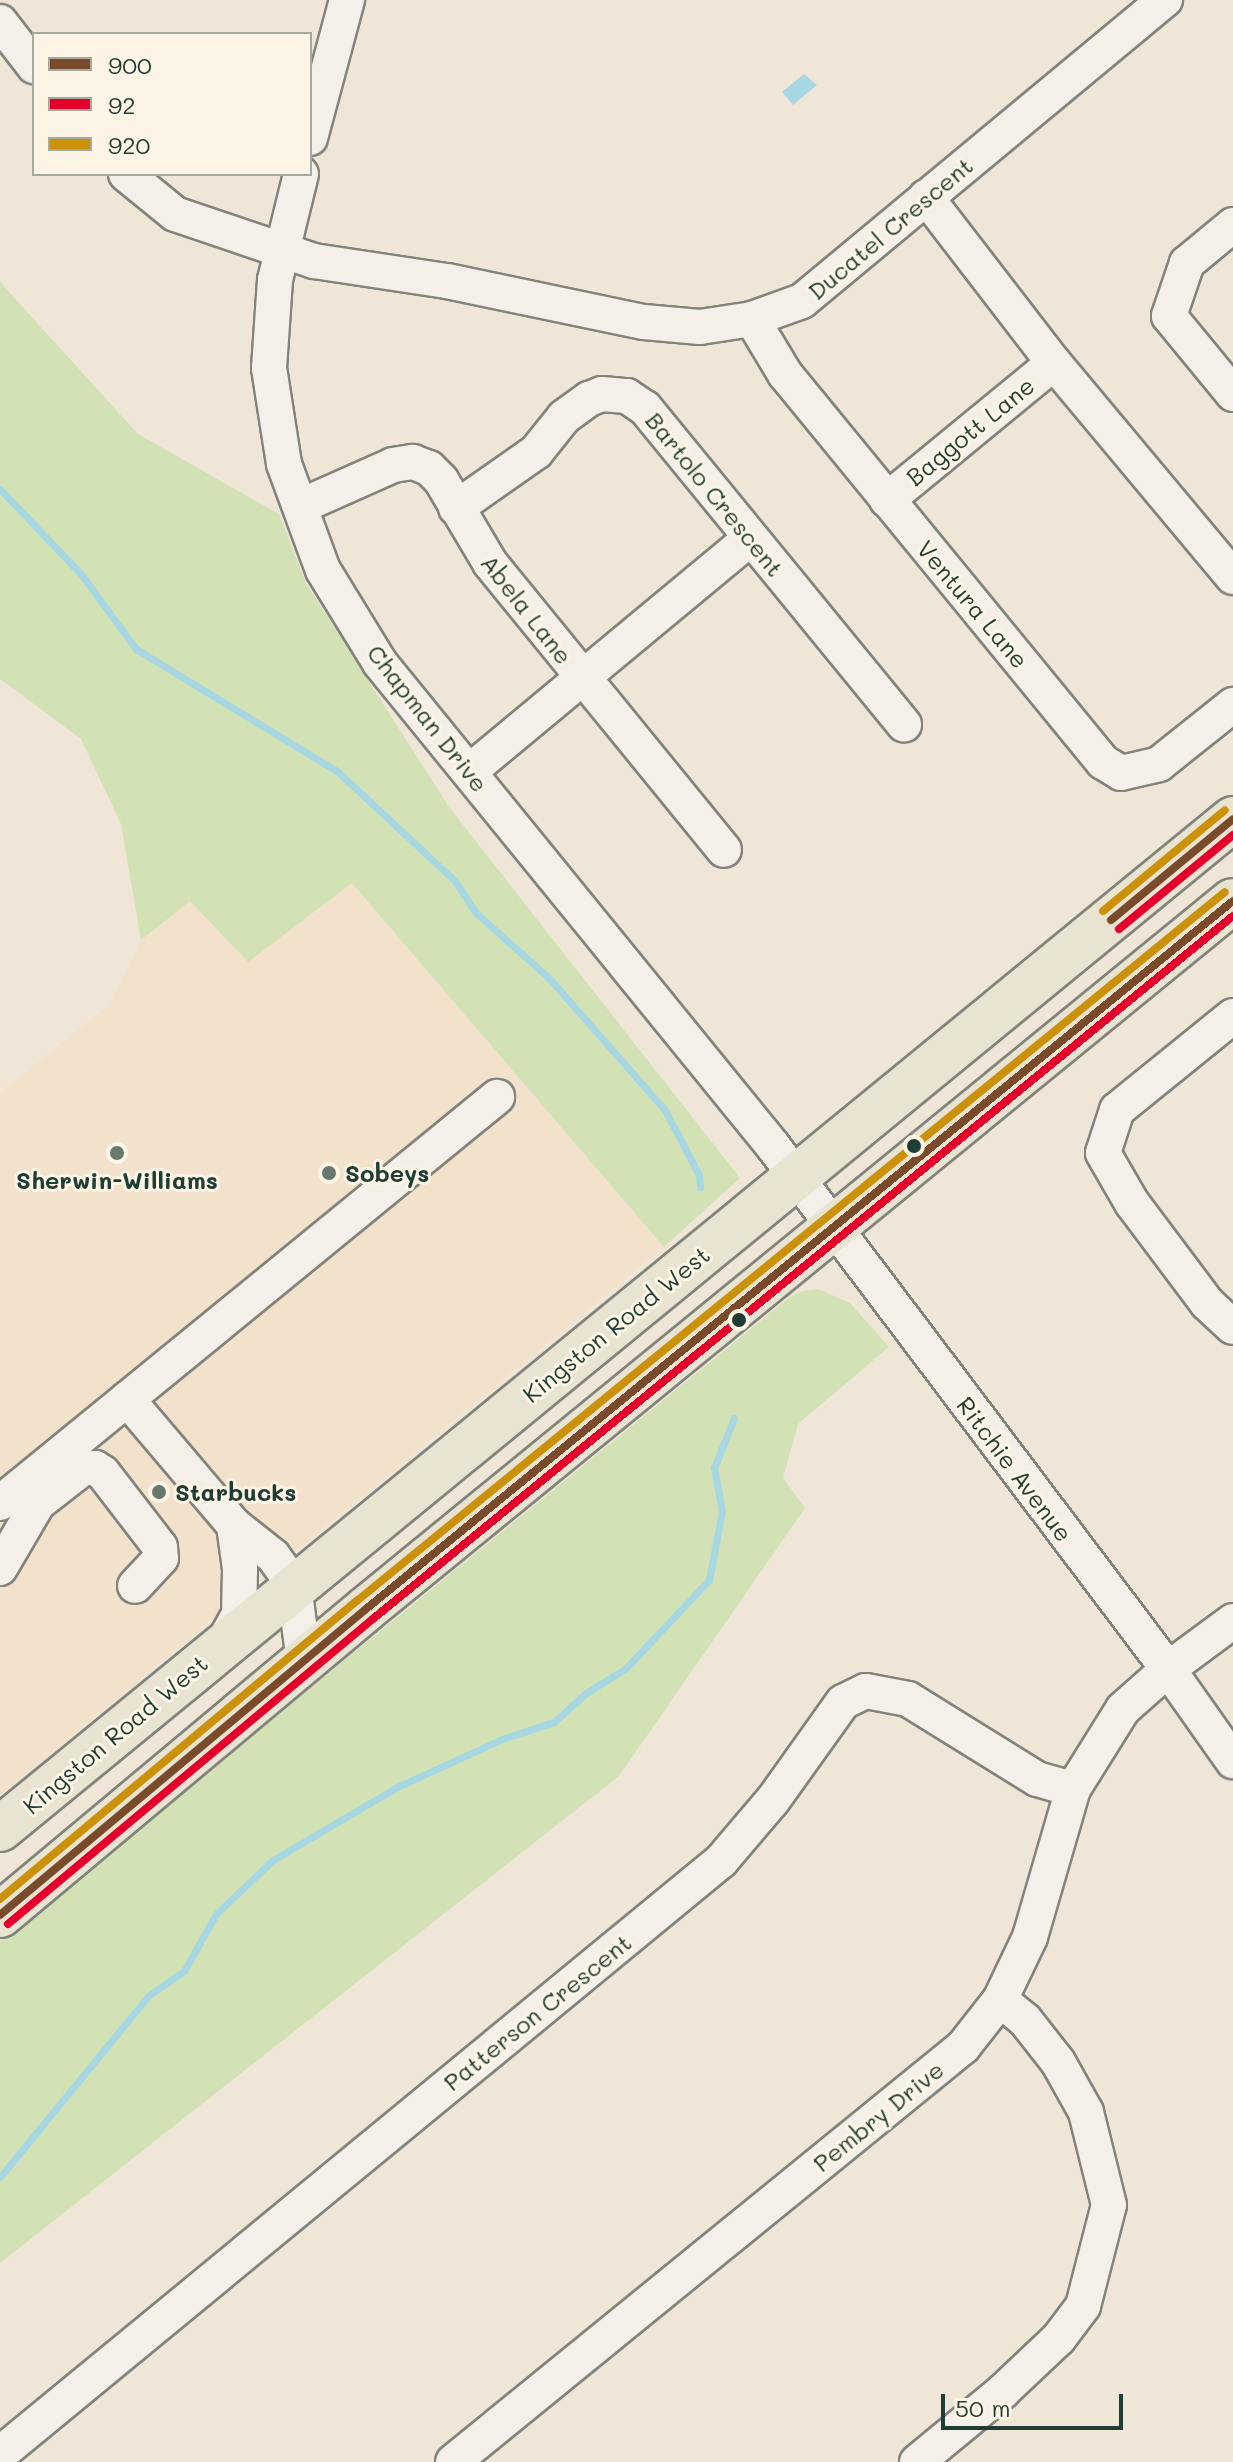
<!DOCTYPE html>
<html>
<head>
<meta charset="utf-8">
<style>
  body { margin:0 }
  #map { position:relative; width:1233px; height:2462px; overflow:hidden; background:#efe6d8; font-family:Mali,sans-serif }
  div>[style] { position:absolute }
  .built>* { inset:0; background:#f2e1cb }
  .green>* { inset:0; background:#d2e2b5 }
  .water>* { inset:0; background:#a6d7e2 }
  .stream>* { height:7px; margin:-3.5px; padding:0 3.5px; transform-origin:3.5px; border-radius:3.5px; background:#a6d7e2 }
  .roads { filter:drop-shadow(2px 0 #82847c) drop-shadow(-2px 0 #82847c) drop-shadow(0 2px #82847c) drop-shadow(0 -2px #82847c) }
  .minor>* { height:34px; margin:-17px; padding:0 17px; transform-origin:17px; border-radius:17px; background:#f4f0e9 }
  .major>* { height:44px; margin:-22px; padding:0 22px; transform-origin:22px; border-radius:22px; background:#e9e3d2 }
  .bus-1>* { height:8px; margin:-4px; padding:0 4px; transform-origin:4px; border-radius:4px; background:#7a4b2a }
  .bus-2>* { height:8px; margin:-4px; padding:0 4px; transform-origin:4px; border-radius:4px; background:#e4002b }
  .bus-3>* { height:8px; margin:-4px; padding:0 4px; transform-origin:4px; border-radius:4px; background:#cc910a }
  .dots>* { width:22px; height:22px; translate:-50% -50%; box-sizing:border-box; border:4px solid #fcf5e5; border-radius:50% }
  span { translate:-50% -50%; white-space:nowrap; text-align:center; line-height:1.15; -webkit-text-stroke:6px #fcf5e5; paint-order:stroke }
  .street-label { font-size:24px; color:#1f3d34 }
  .poi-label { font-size:24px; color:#1f3d34; font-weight:700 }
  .left { translate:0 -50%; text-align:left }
  .legend { position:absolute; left:32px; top:32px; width:280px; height:144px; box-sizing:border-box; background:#fcf5e5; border:2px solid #a4ab9e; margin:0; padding:10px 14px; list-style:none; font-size:24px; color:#1f3d34 }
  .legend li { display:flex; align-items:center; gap:16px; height:40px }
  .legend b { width:40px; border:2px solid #a4ab9e }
  .scale { position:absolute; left:941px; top:2394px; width:182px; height:36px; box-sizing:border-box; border:4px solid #1f3d34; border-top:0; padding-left:10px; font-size:24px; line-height:28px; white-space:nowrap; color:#1f3d34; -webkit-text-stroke:6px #fcf5e5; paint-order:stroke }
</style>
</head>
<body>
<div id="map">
  <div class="built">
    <div style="clip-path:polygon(351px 882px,664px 1247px,0 1795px,0 1093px,109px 1005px,141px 940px,190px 901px,248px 962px)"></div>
  </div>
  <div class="green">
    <div style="clip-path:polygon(0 282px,138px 434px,279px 514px,306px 583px,449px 807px,740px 1178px,664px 1247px,352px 883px,248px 962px,190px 901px,141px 940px,121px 824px,81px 739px,0 679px)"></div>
    <div style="clip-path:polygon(818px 1289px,850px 1303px,889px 1347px,798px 1424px,783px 1478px,805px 1508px,619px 1776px,0 2263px,0 1941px,790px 1297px,802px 1291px)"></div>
  </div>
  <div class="water">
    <div style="clip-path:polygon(804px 74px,817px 85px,793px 105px,782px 92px)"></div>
  </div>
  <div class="stream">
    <div style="left:0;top:489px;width:117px;rotate:46.4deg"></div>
    <div style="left:81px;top:574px;width:93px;rotate:53.7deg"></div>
    <div style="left:136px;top:649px;width:235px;rotate:31.3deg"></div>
    <div style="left:337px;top:771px;width:161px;rotate:43deg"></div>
    <div style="left:455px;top:881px;width:38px;rotate:57deg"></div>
    <div style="left:476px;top:913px;width:98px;rotate:41.7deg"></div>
    <div style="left:549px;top:978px;width:176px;rotate:48.7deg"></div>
    <div style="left:665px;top:1110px;width:73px;rotate:62.4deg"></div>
    <div style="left:699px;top:1175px;width:12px;rotate:85deg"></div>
    <div style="left:0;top:2177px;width:234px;rotate:-50.7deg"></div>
    <div style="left:148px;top:1996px;width:44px;rotate:-34.8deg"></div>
    <div style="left:184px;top:1971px;width:65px;rotate:-60.7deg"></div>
    <div style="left:216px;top:1914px;width:79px;rotate:-43.5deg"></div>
    <div style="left:273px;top:1860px;width:142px;rotate:-30.5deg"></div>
    <div style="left:395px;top:1788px;width:118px;rotate:-24.6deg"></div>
    <div style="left:502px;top:1739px;width:55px;rotate:-18.1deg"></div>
    <div style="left:554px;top:1722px;width:43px;rotate:-42.2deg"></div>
    <div style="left:586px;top:1693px;width:47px;rotate:-32deg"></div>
    <div style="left:626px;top:1668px;width:121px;rotate:-46.7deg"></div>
    <div style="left:709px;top:1580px;width:70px;rotate:-79.3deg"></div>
    <div style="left:722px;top:1511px;width:44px;rotate:-100.5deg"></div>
    <div style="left:714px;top:1468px;width:54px;rotate:-68.2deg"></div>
  </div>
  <div class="roads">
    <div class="minor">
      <div style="left:0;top:22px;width:56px;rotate:52.3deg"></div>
      <div style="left:310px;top:138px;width:143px;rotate:-75deg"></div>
      <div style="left:126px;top:174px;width:63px;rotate:39.2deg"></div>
      <div style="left:175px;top:214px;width:147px;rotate:18.7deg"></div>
      <div style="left:314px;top:261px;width:134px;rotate:8.6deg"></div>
      <div style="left:447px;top:281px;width:201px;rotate:11.8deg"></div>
      <div style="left:644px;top:322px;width:56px;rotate:5.1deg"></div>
      <div style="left:700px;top:327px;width:53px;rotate:-8.7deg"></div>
      <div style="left:752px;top:319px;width:53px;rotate:-19.8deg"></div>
      <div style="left:802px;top:301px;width:472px;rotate:-39.7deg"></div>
      <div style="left:301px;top:174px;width:109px;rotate:103.8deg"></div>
      <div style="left:275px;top:280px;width:88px;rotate:93.9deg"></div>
      <div style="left:269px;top:368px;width:97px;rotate:81.1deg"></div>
      <div style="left:284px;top:464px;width:113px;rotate:69.8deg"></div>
      <div style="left:323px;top:570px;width:109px;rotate:58.5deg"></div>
      <div style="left:380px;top:663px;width:623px;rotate:50.87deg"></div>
      <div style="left:773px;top:1146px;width:655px;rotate:52.94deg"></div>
      <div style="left:1168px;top:1669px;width:113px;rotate:54.8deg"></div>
      <div style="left:926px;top:197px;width:210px;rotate:52.4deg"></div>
      <div style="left:1054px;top:363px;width:279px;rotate:50.1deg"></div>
      <div style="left:1233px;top:225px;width:60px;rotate:140.4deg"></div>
      <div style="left:1187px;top:263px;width:56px;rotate:108.8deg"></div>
      <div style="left:1169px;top:316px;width:101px;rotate:50.6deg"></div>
      <div style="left:752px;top:319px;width:64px;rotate:59deg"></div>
      <div style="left:785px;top:374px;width:502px;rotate:50.66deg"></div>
      <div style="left:1103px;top:762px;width:21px;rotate:31deg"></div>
      <div style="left:1121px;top:773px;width:39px;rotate:-13deg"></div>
      <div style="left:1159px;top:764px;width:95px;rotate:-38.6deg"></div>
      <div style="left:887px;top:500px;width:216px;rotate:-39.4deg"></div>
      <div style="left:301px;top:506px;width:101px;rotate:-24deg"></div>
      <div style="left:393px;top:465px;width:20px;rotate:-9deg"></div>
      <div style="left:413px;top:462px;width:17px;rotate:21deg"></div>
      <div style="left:429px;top:468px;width:17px;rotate:45deg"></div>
      <div style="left:441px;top:480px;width:96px;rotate:59.4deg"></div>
      <div style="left:490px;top:563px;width:370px;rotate:50.8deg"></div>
      <div style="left:456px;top:508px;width:98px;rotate:-35deg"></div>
      <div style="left:536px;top:452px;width:45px;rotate:-51.3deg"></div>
      <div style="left:564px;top:417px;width:31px;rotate:-36deg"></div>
      <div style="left:589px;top:399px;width:14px;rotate:-21deg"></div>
      <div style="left:602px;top:394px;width:25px;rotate:5deg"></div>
      <div style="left:627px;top:396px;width:22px;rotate:34deg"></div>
      <div style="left:645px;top:408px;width:409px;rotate:50.7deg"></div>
      <div style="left:470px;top:771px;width:365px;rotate:-39.7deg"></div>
      <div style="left:1233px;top:1016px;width:149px;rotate:141deg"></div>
      <div style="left:1117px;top:1110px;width:45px;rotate:108deg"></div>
      <div style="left:1103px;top:1153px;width:58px;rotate:59.9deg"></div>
      <div style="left:1132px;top:1203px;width:125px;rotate:53.1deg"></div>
      <div style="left:1207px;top:1303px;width:35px;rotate:43deg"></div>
      <div style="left:127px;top:1399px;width:165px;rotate:49.7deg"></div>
      <div style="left:234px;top:1525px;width:50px;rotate:38.5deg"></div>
      <div style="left:273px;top:1556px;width:36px;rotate:54deg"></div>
      <div style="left:294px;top:1585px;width:78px;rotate:82.6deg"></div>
      <div style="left:0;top:1503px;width:642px;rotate:-39.25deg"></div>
      <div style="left:0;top:1568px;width:75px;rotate:-59.7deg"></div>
      <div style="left:38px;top:1503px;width:57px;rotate:-37.9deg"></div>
      <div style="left:83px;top:1468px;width:12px"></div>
      <div style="left:95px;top:1468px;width:9px;rotate:32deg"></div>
      <div style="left:103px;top:1473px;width:93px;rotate:52.4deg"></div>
      <div style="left:160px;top:1547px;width:11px;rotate:85deg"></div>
      <div style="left:161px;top:1558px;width:38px;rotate:133deg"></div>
      <div style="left:222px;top:1645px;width:35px;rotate:-61deg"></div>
      <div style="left:239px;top:1614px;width:45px;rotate:-88.7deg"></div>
      <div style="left:240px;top:1569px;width:44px;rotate:-97.8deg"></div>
      <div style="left:0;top:2454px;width:934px;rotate:-39.44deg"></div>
      <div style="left:721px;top:1861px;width:80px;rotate:-49.6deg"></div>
      <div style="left:773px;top:1800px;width:120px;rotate:-54.5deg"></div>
      <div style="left:843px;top:1702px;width:25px;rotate:-26deg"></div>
      <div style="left:866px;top:1691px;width:43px;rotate:10.8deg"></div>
      <div style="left:908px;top:1699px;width:152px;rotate:31.8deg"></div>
      <div style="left:1037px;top:1779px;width:37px;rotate:16deg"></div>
      <div style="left:453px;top:2462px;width:658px;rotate:-39.14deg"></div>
      <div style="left:963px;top:2047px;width:60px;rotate:-51.8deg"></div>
      <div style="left:1000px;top:2000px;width:70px;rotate:-64.5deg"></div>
      <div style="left:1030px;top:1937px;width:154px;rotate:-73.8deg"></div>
      <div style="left:1073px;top:1789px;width:94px;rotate:-58deg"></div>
      <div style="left:1123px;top:1709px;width:60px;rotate:-41.6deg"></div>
      <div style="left:1168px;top:1669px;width:81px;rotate:-36.4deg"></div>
      <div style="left:917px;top:2462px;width:112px;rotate:-39.5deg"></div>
      <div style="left:1003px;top:2391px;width:77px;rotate:-43.4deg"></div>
      <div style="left:1059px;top:2338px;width:40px;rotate:-53deg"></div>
      <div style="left:1083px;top:2306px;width:104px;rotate:-75.6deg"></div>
      <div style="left:1109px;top:2205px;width:96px;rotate:-103.9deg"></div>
      <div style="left:1086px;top:2112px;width:57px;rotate:-119.2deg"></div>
      <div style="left:1058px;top:2062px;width:53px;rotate:-128.2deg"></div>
      <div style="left:1025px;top:2020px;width:32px;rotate:-141deg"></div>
    </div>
    <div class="major">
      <div style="left:0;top:1829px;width:1594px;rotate:-39.32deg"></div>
      <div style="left:0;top:1915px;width:477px;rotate:-39.9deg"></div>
      <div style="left:366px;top:1609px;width:1119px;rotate:-39.24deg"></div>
    </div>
  </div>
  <div class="bus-1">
    <div style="left:1111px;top:920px;width:158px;rotate:-39.6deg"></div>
    <div style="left:0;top:1915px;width:477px;rotate:-39.9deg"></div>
    <div style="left:366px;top:1609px;width:1119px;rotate:-39.24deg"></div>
  </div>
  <div class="bus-2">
    <div style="left:1119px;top:929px;width:148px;rotate:-39.5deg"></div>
    <div style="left:8px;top:1924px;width:477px;rotate:-39.9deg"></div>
    <div style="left:374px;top:1618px;width:1109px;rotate:-39.26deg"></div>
  </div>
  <div class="bus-3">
    <div style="left:1103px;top:911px;width:158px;rotate:-39.6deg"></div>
    <div style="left:0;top:1899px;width:466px;rotate:-39.9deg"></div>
    <div style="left:358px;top:1600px;width:1119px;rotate:-39.24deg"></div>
  </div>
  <div class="dots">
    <div style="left:914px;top:1146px;background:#1f3d34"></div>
    <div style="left:117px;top:1153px;background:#68786d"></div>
    <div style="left:329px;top:1173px;background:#68786d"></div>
    <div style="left:739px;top:1320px;background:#1f3d34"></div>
    <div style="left:159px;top:1492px;background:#68786d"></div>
  </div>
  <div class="street-label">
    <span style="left:890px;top:228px;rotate:-40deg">Ducatel Crescent</span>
    <span style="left:970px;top:431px;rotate:-39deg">Baggott Lane</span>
    <span style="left:715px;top:494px;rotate:51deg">Bartolo Crescent</span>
    <span style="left:973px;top:604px;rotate:50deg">Ventura Lane</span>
    <span style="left:527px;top:609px;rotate:52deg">Abela Lane</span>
    <span style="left:428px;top:718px;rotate:52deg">Chapman Drive</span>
    <span style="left:616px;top:1324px;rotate:-39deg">Kingston Road West</span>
    <span style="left:1015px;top:1469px;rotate:53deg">Ritchie Avenue</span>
    <span style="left:115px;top:1734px;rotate:-40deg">Kingston Road West</span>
    <span style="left:537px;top:2012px;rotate:-39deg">Patterson Crescent</span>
    <span style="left:878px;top:2116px;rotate:-39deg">Pembry Drive</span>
  </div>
  <div class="poi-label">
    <span class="left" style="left:345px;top:1173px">Sobeys</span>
    <span style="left:117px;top:1180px">Sherwin-Williams</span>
    <span class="left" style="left:175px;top:1492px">Starbucks</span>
  </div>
  <ul class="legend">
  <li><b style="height:10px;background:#7a4b2a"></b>900</li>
  <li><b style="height:10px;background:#e4002b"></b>92</li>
  <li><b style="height:10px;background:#cc910a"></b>920</li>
  </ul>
  <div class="scale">50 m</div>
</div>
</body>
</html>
